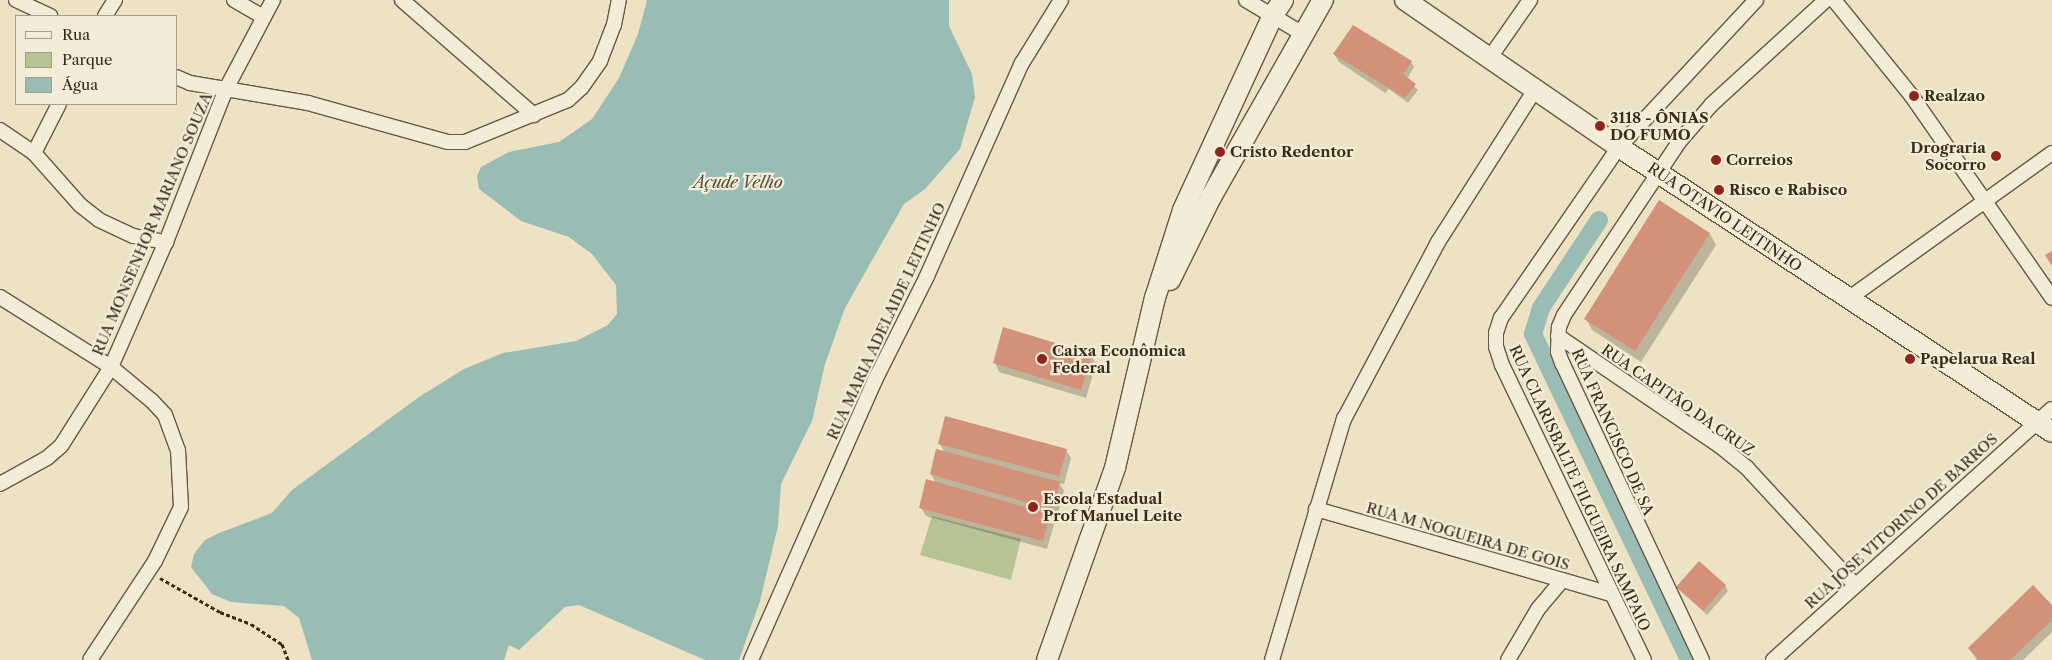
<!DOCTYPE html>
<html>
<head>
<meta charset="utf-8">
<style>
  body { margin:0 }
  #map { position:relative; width:2052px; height:660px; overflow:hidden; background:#ede2c3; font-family:"Libre Caslon Text",serif }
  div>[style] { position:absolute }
  .green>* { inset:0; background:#b6c495 }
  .water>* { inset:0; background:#99bdb5 }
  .shadow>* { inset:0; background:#0003 }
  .canal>* { height:18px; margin:-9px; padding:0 9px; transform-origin:9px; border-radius:9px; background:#99bdb5 }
  .building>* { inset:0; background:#d29178 }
  .path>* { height:3px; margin-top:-1.5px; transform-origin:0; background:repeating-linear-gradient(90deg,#3c2a17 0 4px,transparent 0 6.5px) }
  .roads { filter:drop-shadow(1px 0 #685842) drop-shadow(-1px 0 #685842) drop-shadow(0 1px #685842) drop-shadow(0 -1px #685842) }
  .minor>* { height:14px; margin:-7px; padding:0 7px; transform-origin:7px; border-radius:7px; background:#f3ecd8 }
  .secondary>* { height:20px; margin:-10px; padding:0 10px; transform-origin:10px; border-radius:10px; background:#f3ecd8 }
  .dots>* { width:14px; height:14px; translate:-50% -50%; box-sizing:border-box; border:2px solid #f3ecd8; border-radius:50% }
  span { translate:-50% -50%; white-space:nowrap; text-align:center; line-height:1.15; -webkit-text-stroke:4.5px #f3ecd8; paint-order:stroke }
  .poi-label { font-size:15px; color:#3c2a17; font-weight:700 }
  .left { translate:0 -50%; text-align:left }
  .right { translate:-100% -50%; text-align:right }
  .street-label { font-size:15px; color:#3c2a17 }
  .water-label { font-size:16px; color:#534f3e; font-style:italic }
  .legend { position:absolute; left:15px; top:15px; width:162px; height:90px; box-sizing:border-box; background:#f3ecd8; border:1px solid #aa9e8b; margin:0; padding:6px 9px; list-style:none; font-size:15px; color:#3c2a17 }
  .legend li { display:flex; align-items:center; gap:10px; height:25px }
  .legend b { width:25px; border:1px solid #aa9e8b }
</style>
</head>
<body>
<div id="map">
  <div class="green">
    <div style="clip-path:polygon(932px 516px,1021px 539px,1011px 580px,920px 555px)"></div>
  </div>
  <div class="water">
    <div style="clip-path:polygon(647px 0,949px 0,949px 26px,972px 74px,975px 97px,960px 149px,925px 189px,904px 204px,845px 308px,825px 364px,812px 421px,781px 484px,778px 526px,760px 601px,739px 660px,705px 660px,579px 605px,565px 607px,519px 650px,509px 645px,504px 660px,312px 660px,299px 618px,284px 606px,231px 602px,212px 594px,191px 567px,194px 554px,205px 540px,219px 533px,272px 513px,292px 490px,419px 397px,464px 369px,503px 353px,576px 341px,608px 325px,617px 314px,616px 285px,592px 254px,569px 237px,521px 221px,479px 189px,477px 176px,481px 167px,509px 152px,559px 142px,592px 119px,619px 78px,638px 34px)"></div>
  </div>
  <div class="shadow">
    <div style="clip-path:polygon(1334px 54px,1411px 62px,1414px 67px,1407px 79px,1418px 90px,1408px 103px,1389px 89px,1385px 93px,1339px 62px)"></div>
    <div style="clip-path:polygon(1660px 202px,1710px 234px,1716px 245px,1641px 362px,1592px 330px,1586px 319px)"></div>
    <div style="clip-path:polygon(1091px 355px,1096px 364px,1086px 398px,999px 372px,995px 363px)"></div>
    <div style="clip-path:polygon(940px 444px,1066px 450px,1071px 458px,1064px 484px,1059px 483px,1064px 491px,1057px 517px,1049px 515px,1054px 524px,1047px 549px,926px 516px,921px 508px,936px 483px,931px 474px,945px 453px)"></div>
    <div style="clip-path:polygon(1725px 585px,1728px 591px,1707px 615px,1678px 587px)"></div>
    <div style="clip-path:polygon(2052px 607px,2052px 632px,2023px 660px,1977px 660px,1969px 648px)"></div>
  </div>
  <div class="canal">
    <div style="left:1599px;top:220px;width:105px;rotate:123.4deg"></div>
    <div style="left:1541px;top:308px;width:27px;rotate:107deg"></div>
    <div style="left:1533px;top:334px;width:361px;rotate:64.4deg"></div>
  </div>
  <div class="building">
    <div style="clip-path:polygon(1353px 25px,1412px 61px,1403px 74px,1416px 84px,1405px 98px,1333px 54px)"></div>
    <div style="clip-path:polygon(1659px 200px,1710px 233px,1635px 351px,1584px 319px)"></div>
    <div style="clip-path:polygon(2052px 251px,2052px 266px,2045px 255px)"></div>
    <div style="clip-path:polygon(1003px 327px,1092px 354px,1081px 390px,993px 363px)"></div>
    <div style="clip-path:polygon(945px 416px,1067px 449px,1059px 476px,938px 444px)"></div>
    <div style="clip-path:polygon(936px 449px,1060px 482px,1052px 510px,930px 474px)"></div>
    <div style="clip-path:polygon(926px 479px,1050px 514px,1043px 541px,919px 508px)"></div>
    <div style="clip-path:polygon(1699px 561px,1726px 585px,1703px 611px,1676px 587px)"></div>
    <div style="clip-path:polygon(2033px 585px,2052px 605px,2052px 620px,2010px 660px,1979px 660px,1968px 648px)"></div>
  </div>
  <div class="path">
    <div style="left:160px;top:578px;width:69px;rotate:29.5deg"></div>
    <div style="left:220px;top:612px;width:33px;rotate:21deg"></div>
    <div style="left:251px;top:624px;width:37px;rotate:33deg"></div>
    <div style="left:282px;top:644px;width:17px;rotate:69deg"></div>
  </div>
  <div class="roads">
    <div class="minor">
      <div style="left:16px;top:0;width:38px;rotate:25deg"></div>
      <div style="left:234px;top:0;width:34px;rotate:30deg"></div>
      <div style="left:402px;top:0;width:175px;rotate:41.1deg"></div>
      <div style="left:1246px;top:0;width:66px;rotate:30.8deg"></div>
      <div style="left:1834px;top:0;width:122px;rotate:51deg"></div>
      <div style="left:1911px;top:95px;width:247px;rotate:55.2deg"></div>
      <div style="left:105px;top:16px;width:19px;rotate:-58deg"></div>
      <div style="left:1489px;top:59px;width:72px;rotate:-55.2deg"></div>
      <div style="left:176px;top:77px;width:15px;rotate:23deg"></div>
      <div style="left:190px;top:83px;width:120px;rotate:9.6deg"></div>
      <div style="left:308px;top:103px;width:145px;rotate:15.6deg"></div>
      <div style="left:448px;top:142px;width:17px"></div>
      <div style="left:465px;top:142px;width:111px;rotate:-22.2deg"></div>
      <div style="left:568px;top:100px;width:19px;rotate:-43deg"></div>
      <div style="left:582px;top:87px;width:32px;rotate:-55deg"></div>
      <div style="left:600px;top:61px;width:39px;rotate:-69deg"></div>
      <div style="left:614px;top:25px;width:25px;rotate:-79deg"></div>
      <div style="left:0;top:130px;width:41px;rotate:34.1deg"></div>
      <div style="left:34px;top:153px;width:69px;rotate:48.5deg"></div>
      <div style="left:80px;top:205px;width:24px;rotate:38deg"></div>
      <div style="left:99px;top:220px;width:38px;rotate:25deg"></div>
      <div style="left:134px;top:236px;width:33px;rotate:11deg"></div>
      <div style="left:34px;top:153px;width:55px;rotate:-63deg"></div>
      <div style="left:0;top:297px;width:131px;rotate:32.2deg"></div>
      <div style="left:111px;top:367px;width:53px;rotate:39.7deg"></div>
      <div style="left:152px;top:401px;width:19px;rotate:47deg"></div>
      <div style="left:165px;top:415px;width:37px;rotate:70deg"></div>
      <div style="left:178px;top:450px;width:57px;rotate:87deg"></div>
      <div style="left:181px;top:507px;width:60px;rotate:115.7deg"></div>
      <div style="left:155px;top:561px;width:118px;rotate:123.3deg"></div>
      <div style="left:1848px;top:299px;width:251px;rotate:-35.6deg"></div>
      <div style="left:1558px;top:336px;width:196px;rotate:34.2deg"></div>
      <div style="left:1720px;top:446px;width:35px;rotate:39deg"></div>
      <div style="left:1747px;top:468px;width:158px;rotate:47.3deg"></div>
      <div style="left:0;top:484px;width:54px;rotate:-29deg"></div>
      <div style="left:47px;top:458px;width:18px;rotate:-41deg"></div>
      <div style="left:61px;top:446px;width:93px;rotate:-57.7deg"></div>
      <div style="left:111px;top:367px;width:137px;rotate:-66.3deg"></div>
      <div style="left:166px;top:242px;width:164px;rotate:-68.6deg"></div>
      <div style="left:226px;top:89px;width:101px;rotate:-62.2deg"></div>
      <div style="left:1316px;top:509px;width:306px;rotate:16.1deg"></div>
      <div style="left:751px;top:660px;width:306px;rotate:-66.1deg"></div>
      <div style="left:875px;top:380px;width:116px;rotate:-63.4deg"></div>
      <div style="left:927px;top:276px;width:233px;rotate:-66deg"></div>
      <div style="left:1022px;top:63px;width:74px;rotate:-58.2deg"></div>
      <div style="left:1272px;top:660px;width:252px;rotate:-73.4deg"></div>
      <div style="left:1344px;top:419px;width:200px;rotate:-62deg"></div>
      <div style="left:1438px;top:242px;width:180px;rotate:-57.5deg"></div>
      <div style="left:1508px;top:660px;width:59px;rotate:-59.5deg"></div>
      <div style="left:1538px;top:609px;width:38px;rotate:-50deg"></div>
      <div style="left:1644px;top:660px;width:327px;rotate:-115.7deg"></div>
      <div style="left:1502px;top:365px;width:19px;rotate:-108deg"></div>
      <div style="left:1496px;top:347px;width:14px;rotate:-90deg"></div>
      <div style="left:1496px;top:333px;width:16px;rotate:-72deg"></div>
      <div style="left:1501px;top:318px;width:208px;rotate:-55.4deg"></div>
      <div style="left:1619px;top:147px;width:201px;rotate:-47deg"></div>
      <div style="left:1702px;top:660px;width:328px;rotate:-115.2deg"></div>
      <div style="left:1562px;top:363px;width:12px;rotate:-110deg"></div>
      <div style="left:1558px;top:352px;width:25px;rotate:-88deg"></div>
      <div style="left:1559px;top:327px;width:13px;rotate:-67deg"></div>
      <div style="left:1564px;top:315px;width:208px;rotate:-56.4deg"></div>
      <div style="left:1679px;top:142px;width:50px;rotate:-49deg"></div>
      <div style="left:1712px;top:104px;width:154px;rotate:-42.4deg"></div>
      <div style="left:1773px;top:660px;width:375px;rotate:-42deg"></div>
    </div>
    <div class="secondary">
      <div style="left:1405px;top:0;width:260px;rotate:34.5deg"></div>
      <div style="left:1619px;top:147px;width:518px;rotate:33.35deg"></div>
      <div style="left:1170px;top:280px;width:93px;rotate:-63.7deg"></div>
      <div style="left:1211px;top:197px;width:227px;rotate:-60.4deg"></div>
      <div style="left:1047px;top:660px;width:204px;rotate:-70.5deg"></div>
      <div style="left:1115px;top:468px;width:175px;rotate:-76.8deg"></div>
      <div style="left:1155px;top:298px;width:92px;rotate:-72.3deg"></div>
      <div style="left:1183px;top:210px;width:215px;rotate:-65.2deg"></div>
      <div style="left:1273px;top:15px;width:18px;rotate:-56deg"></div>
    </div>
  </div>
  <div class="dots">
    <div style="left:1914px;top:96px;background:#8f2418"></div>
    <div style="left:1600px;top:126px;background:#8f2418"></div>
    <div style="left:1220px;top:152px;background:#8f2418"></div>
    <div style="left:1996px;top:156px;background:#8f2418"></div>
    <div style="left:1716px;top:160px;background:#8f2418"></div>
    <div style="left:1719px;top:190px;background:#8f2418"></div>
    <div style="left:1042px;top:359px;background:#8f2418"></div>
    <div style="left:1910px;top:359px;background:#8f2418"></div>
    <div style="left:1033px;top:507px;background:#8f2418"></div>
  </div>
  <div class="poi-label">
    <span class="left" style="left:1924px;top:96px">Realzao</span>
    <span class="left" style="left:1610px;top:126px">3118 - ÔNIAS<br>DO FUMO</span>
    <span class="right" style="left:1986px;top:156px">Drograria<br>Socorro</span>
    <span class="left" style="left:1230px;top:152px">Cristo Redentor</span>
    <span class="left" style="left:1726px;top:160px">Correios</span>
    <span class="left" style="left:1729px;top:190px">Risco e Rabisco</span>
    <span class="left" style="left:1052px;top:359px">Caixa Econômica<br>Federal</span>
    <span class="left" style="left:1920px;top:359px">Papelarua Real</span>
    <span class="left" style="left:1043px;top:507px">Escola Estadual<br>Prof Manuel Leite</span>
  </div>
  <div class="street-label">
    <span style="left:1725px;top:217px;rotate:34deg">RUA OTAVIO LEITINHO</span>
    <span style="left:152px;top:224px;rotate:-67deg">RUA MONSENHOR MARIANO SOUZA</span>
    <span style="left:886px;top:321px;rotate:-65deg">RUA MARIA ADELAIDE LEITINHO</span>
    <span style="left:1678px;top:400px;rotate:35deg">RUA CAPITÃO DA CRUZ</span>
    <span style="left:1613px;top:432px;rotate:66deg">RUA FRANCISCO DE SA</span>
    <span style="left:1580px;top:488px;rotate:65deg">RUA CLARISBALTE FILGUEIRA SAMPAIO</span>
    <span style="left:1901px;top:521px;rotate:-42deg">RUA JOSE VITORINO DE BARROS</span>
    <span style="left:1468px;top:536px;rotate:16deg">RUA M NOGUEIRA DE GOIS</span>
  </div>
  <div class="water-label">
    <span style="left:738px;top:182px">Açude Velho</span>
  </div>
  <ul class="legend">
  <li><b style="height:6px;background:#f3ecd8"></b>Rua</li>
  <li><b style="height:14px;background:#b6c495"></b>Parque</li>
  <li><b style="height:14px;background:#99bdb5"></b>Água</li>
  </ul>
</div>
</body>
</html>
